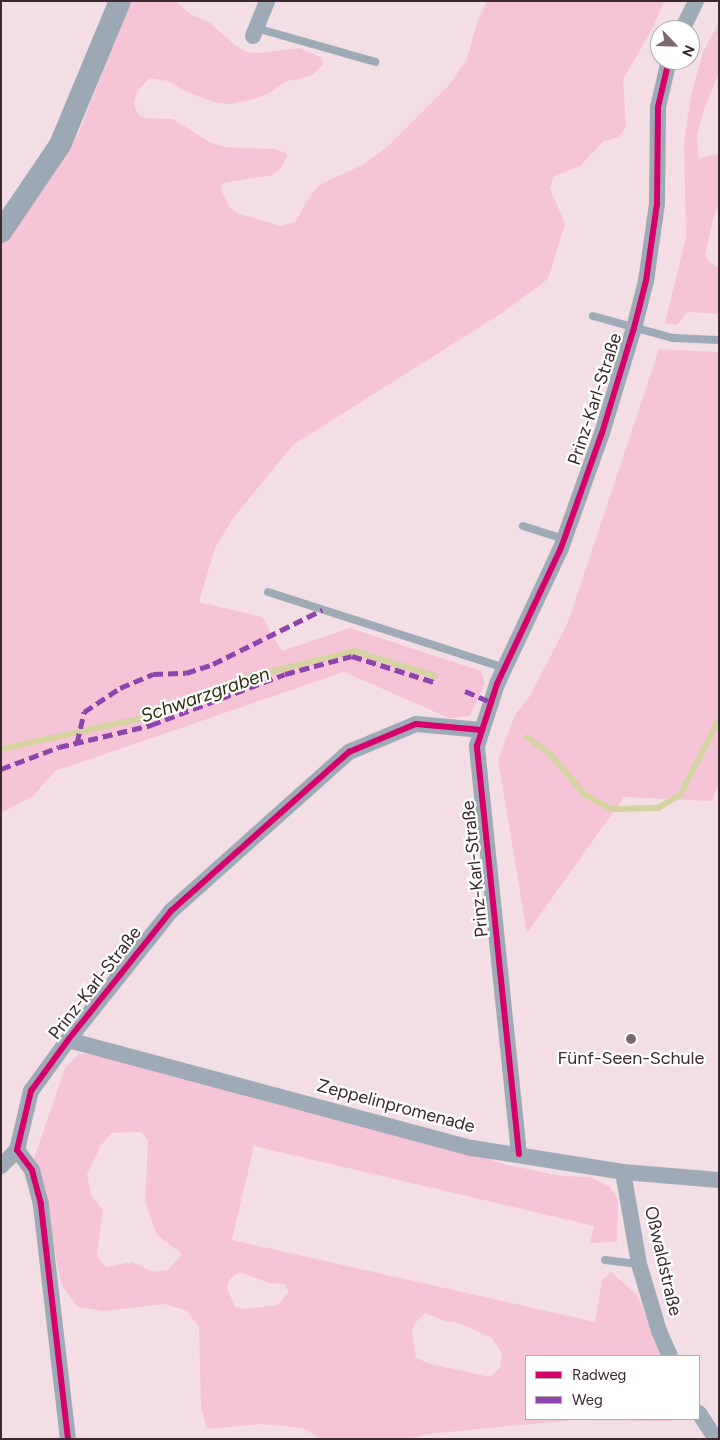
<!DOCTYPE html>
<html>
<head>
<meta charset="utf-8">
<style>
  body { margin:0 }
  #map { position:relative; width:720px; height:1440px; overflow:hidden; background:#f4dee6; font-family:Figtree,sans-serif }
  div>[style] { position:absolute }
  .green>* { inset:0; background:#f5c4d6 }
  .stream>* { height:6px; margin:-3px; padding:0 3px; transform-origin:3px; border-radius:3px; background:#d3d4a1 }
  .lane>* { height:8px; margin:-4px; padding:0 4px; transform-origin:4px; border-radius:4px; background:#9eabb6 }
  .street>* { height:16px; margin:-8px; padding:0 8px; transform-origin:8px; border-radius:8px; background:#9eabb6 }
  .secondary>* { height:22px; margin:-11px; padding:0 11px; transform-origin:11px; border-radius:11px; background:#9ca8b3 }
  .quiet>* { height:5px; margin-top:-2.5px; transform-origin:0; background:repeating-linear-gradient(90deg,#8e44ad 0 10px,transparent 0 15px) }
  .cycleway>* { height:6px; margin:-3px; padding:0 3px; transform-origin:3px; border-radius:3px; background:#d6006c }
  .dots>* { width:14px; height:14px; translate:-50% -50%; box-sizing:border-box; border:2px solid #fff; border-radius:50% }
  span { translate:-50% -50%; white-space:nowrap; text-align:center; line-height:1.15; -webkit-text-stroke:4.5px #fff; paint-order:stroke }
  .street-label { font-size:18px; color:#3c282f }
  .poi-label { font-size:18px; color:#3c282f }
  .water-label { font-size:19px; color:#2d3110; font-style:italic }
  .frame { position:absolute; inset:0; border:2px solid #3c282f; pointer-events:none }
  .legend { position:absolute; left:525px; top:1355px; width:175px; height:65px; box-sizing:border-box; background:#fff; border:1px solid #b1a9ac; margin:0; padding:6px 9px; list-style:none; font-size:15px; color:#3c282f }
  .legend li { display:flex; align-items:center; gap:10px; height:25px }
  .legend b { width:25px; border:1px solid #b1a9ac }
  .north { position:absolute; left:650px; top:20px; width:50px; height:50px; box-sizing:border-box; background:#fff; border:1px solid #b1a9ac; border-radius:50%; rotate:114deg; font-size:14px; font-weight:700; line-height:20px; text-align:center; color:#3c282f }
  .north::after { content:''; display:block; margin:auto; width:18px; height:22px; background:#7c686f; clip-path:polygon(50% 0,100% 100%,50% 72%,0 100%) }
</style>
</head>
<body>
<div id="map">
  <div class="green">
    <div style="clip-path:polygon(130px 1px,175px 1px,190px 14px,210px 23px,236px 46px,247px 52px,258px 53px,300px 48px,322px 58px,323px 64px,312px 76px,287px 81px,271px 92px,255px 99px,229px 104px,214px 102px,189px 93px,168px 81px,150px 78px,137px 91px,134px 102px,135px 108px,139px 115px,146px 118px,173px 119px,211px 143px,225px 147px,275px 149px,286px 153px,287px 157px,281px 168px,273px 175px,223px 183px,221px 190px,230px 207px,239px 214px,281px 226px,295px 222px,312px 193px,321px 184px,362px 165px,386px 148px,449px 85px,467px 59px,477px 22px,487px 1px,664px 1px,653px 27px,623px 80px,626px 126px,619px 137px,604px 141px,580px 166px,553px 177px,550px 188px,565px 224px,548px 279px,505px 311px,293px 445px,234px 517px,215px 548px,199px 602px,262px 617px,282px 651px,350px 628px,481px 671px,485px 683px,470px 716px,449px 718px,344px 672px,55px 771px,33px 796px,1px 813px,1px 232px,60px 145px,78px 135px)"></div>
    <div style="clip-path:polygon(719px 22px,719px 73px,704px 109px,697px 135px,699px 158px,719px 154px,719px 205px,714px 215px,705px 255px,710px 262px,719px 268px,719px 314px,688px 312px,677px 325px,665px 323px,686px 237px,684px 143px,690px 100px,703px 52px)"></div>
    <div style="clip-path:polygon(659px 349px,719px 352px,719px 782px,712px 801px,624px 797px,527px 933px,498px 760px,515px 715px,530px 696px,568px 622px)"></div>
    <div style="clip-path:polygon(evenodd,79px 1054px,105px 1055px,468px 1152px,503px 1164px,562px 1176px,590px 1177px,610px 1187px,618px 1200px,617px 1242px,590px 1243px,594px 1226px,254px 1146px,232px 1240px,595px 1322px,602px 1280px,611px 1272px,637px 1295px,663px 1356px,526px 1356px,526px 1419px,674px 1419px,672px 1421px,572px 1420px,428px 1434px,407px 1439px,321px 1439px,303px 1428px,261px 1424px,207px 1429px,201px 1407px,199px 1327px,187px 1311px,165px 1304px,104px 1311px,78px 1307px,62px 1286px,34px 1159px,65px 1068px,79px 1054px,141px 1132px,148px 1140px,145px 1201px,150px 1216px,157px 1235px,182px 1254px,168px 1270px,153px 1272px,132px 1262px,106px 1267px,97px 1256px,103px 1210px,91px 1195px,87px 1174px,101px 1145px,112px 1133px,141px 1132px,79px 1054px,239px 1272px,269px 1283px,285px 1284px,289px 1292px,278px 1305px,246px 1309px,235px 1307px,227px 1288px,229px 1280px,239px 1272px,79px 1054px,425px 1313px,445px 1321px,462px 1324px,492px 1338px,502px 1354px,500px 1368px,490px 1377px,430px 1364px,416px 1358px,412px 1332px,415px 1323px,425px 1313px)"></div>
  </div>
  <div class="stream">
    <div style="left:527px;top:737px;width:30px;rotate:37deg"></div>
    <div style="left:551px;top:755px;width:52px;rotate:49.6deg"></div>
    <div style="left:585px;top:795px;width:30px;rotate:28deg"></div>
    <div style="left:611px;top:809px;width:47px;rotate:-1.2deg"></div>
    <div style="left:658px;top:808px;width:26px;rotate:-31deg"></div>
    <div style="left:680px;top:795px;width:85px;rotate:-62.8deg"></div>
    <div style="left:1px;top:749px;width:148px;rotate:-12.4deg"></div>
    <div style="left:146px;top:717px;width:105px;rotate:-21.7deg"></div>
    <div style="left:244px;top:678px;width:114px;rotate:-13.7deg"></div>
    <div style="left:355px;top:651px;width:84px;rotate:17.4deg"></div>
  </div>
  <div class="lane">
    <div style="left:256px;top:28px;width:124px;rotate:15.9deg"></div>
    <div style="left:593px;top:316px;width:83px;rotate:15.4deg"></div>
    <div style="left:673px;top:338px;width:46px;rotate:2.5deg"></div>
    <div style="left:523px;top:526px;width:43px;rotate:17.6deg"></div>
    <div style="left:268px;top:592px;width:249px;rotate:17.8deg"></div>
    <div style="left:605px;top:1260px;width:34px;rotate:7deg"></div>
  </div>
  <div class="street">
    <div style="left:682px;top:30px;width:32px;rotate:-64deg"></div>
    <div style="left:253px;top:36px;width:38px;rotate:-68deg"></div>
    <div style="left:68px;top:1040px;width:418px;rotate:15deg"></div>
    <div style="left:472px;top:1148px;width:153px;rotate:9deg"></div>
    <div style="left:623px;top:1172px;width:96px;rotate:4.8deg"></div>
    <div style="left:519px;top:1154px;width:410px;rotate:-95.9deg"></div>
    <div style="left:477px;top:746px;width:65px;rotate:-72.1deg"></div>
    <div style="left:497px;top:684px;width:150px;rotate:-64.8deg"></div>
    <div style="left:561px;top:548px;width:122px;rotate:-70.4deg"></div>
    <div style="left:602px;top:433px;width:110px;rotate:-73.1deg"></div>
    <div style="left:634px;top:328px;width:49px;rotate:-75.7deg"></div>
    <div style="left:646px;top:281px;width:78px;rotate:-81.9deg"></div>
    <div style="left:657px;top:204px;width:97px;rotate:-89.4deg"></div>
    <div style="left:658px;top:107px;width:48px;rotate:-76.8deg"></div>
    <div style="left:1px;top:1166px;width:23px;rotate:-45deg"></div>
    <div style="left:623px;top:1172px;width:93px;rotate:80.1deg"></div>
    <div style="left:639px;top:1264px;width:70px;rotate:73.4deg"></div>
    <div style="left:659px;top:1331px;width:27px;rotate:66deg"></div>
    <div style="left:699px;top:1413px;width:31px;rotate:57deg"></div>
    <div style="left:68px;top:1439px;width:237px;rotate:-96.6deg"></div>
    <div style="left:41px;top:1204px;width:35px;rotate:-105deg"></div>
    <div style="left:32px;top:1170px;width:25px;rotate:-127deg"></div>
    <div style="left:17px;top:1150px;width:61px;rotate:-76.7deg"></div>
    <div style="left:31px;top:1091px;width:63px;rotate:-54deg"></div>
    <div style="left:68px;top:1040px;width:165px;rotate:-51.4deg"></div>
    <div style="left:171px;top:911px;width:239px;rotate:-41.8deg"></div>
    <div style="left:349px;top:752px;width:73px;rotate:-22.7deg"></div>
    <div style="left:416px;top:724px;width:66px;rotate:5.2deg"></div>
  </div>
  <div class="secondary">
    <div style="left:1px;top:232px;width:105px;rotate:-55.9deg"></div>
    <div style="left:60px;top:145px;width:156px;rotate:-67.4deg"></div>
  </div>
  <div class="quiet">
    <div style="left:465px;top:691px;width:28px;rotate:23deg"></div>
    <div style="left:77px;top:743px;width:32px;rotate:-77deg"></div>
    <div style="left:84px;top:712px;width:43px;rotate:-33.7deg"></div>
    <div style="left:120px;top:688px;width:36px;rotate:-23deg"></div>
    <div style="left:153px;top:674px;width:33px;rotate:-2deg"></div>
    <div style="left:186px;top:673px;width:28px;rotate:-18deg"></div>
    <div style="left:213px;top:664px;width:122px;rotate:-26.4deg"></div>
    <div style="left:1px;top:769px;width:62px;rotate:-20.8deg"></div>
    <div style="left:59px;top:747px;width:95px;rotate:-13.4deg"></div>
    <div style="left:151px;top:725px;width:143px;rotate:-20.8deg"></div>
    <div style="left:285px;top:674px;width:69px;rotate:-15deg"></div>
    <div style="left:352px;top:656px;width:86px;rotate:17.6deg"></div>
  </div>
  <div class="cycleway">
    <div style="left:519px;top:1154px;width:410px;rotate:-95.9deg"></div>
    <div style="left:477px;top:746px;width:65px;rotate:-72.1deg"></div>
    <div style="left:497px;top:684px;width:150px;rotate:-64.8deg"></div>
    <div style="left:561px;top:548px;width:122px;rotate:-70.4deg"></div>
    <div style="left:602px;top:433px;width:110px;rotate:-73.1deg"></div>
    <div style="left:634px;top:328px;width:49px;rotate:-75.7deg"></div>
    <div style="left:646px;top:281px;width:78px;rotate:-81.9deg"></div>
    <div style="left:657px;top:204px;width:97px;rotate:-89.4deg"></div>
    <div style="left:658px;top:107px;width:48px;rotate:-76.8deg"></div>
    <div style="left:68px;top:1439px;width:237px;rotate:-96.6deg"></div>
    <div style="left:41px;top:1204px;width:35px;rotate:-105deg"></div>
    <div style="left:32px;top:1170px;width:25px;rotate:-127deg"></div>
    <div style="left:17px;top:1150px;width:61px;rotate:-76.7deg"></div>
    <div style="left:31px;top:1091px;width:63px;rotate:-54deg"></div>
    <div style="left:68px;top:1040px;width:165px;rotate:-51.4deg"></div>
    <div style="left:171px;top:911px;width:239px;rotate:-41.8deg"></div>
    <div style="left:349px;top:752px;width:73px;rotate:-22.7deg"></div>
    <div style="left:416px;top:724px;width:66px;rotate:5.2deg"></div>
  </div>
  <div class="dots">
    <div style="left:631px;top:1039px;background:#7c686f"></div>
  </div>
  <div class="street-label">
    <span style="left:595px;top:399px;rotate:-72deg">Prinz-Karl-Straße</span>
    <span style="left:475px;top:869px;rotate:-96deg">Prinz-Karl-Straße</span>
    <span style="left:95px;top:983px;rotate:-52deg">Prinz-Karl-Straße</span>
    <span style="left:396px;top:1106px;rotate:15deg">Zeppelinpromenade</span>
    <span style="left:663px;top:1261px;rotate:77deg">Oßwaldstraße</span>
  </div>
  <div class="poi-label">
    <span style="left:631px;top:1058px">Fünf-Seen-Schule</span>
  </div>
  <div class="water-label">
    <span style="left:205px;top:695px;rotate:-19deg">Schwarzgraben</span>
  </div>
  <div class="frame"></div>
  <ul class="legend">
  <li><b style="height:6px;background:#d6006c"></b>Radweg</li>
  <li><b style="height:6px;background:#8e44ad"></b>Weg</li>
  </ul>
  <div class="north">N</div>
</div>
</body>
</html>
